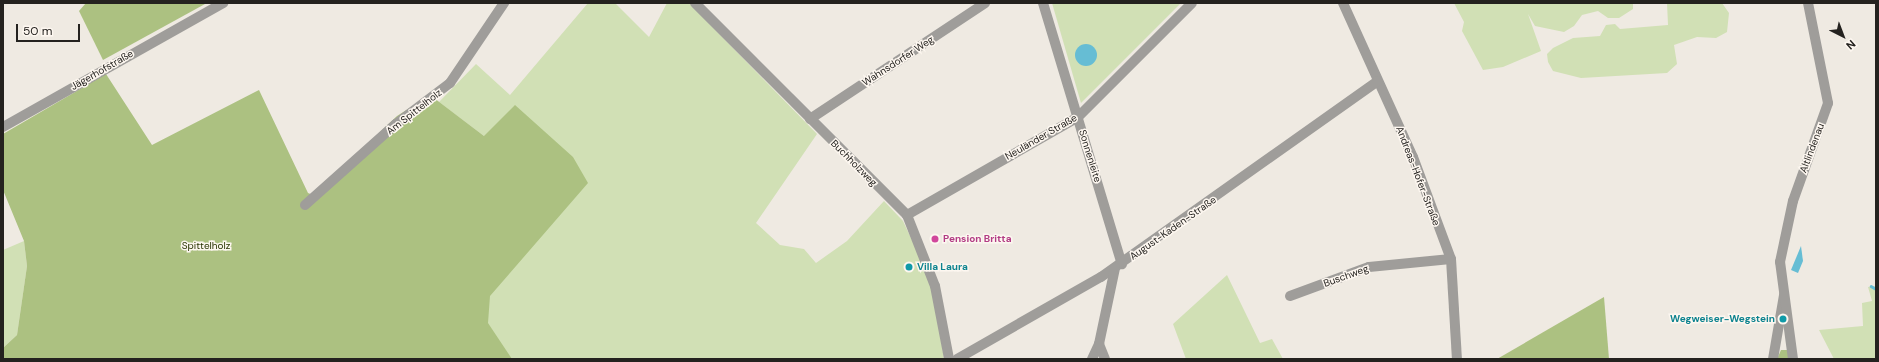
<!DOCTYPE html>
<html>
<head>
<meta charset="utf-8">
<style>
  body { margin:0 }
  #map { position:relative; width:1879px; height:362px; overflow:hidden; background:#efeae2; font-family:"DM Sans",sans-serif }
  div>[style] { position:absolute }
  .green>* { inset:0; background:#d1e0b5 }
  .forest>* { inset:0; background:#acc181 }
  .water>* { inset:0; background:#66bdd4 }
  .round { border-radius:50% }
  .stream>* { height:2.5px; margin:-1.25px; padding:0 1.25px; transform-origin:1.25px; border-radius:1.25px; background:#66bdd4 }
  .minor>* { height:10px; margin:-5px; padding:0 5px; transform-origin:5px; border-radius:5px; background:#9f9d9a }
  .dots>* { width:11px; height:11px; translate:-50% -50%; box-sizing:border-box; border:2px solid #fdf7f0; border-radius:50% }
  span { translate:-50% -50%; white-space:nowrap; text-align:center; line-height:1.15; -webkit-text-stroke:3px #fdf7f0; paint-order:stroke }
  .street-label { font-size:10px; color:#24221f }
  .hotel-label { font-size:10px; color:#b23c85; font-weight:700 }
  .left { translate:0 -50%; text-align:left }
  .park-label { font-size:10px; color:#283402 }
  .culture-label { font-size:10px; color:#0d838f; font-weight:700 }
  .right { translate:-100% -50%; text-align:right }
  .frame { position:absolute; inset:0; border:4px solid #24221f; pointer-events:none }
  .north { position:absolute; left:1823px; top:16px; width:40px; height:40px; -webkit-text-stroke:3px #fdf7f0; paint-order:stroke; rotate:138deg; font-size:11px; font-weight:700; line-height:16px; text-align:center; color:#24221f }
  .north::after { content:''; display:block; margin:auto; width:14px; height:18px; background:#24221f; clip-path:polygon(50% 0,100% 100%,50% 72%,0 100%) }
  .scale { position:absolute; left:16px; top:24px; width:64px; height:18px; box-sizing:border-box; border:2px solid #24221f; border-top:0; padding-left:5px; font-size:12px; line-height:14px; white-space:nowrap; color:#24221f; -webkit-text-stroke:3px #fdf7f0; paint-order:stroke }
</style>
</head>
<body>
<div id="map">
  <div class="green">
    <div style="clip-path:polygon(588px 3px,615px 3px,649px 37px,667px 3px,689px 3px,817px 134px,756px 223px,780px 245px,804px 249px,816px 263px,847px 241px,884px 201px,903px 221px,932px 283px,944px 359px,431px 359px,484px 136px,439px 102px,476px 64px,510px 95px)"></div>
    <div style="clip-path:polygon(1052px 3px,1181px 3px,1081px 103px)"></div>
    <div style="clip-path:polygon(1454px 3px,1633px 3px,1633px 9px,1619px 18px,1608px 18px,1598px 11px,1582px 15px,1574px 26px,1564px 32px,1535px 26px,1528px 14px,1541px 51px,1503px 67px,1483px 70px,1462px 31px,1464px 22px)"></div>
    <div style="clip-path:polygon(1667px 3px,1722px 3px,1729px 13px,1727px 32px,1716px 38px,1697px 37px,1674px 45px,1677px 64px,1667px 73px,1581px 78px,1553px 71px,1548px 62px,1547px 54px,1553px 48px,1573px 38px,1600px 36px,1606px 25px,1615px 24px,1620px 29px,1668px 25px)"></div>
    <div style="clip-path:polygon(24px 241px,27px 266px,17px 335px,3px 348px,3px 250px)"></div>
    <div style="clip-path:polygon(1227px 275px,1260px 343px,1272px 339px,1283px 359px,1186px 359px,1173px 324px)"></div>
    <div style="clip-path:polygon(1876px 286px,1876px 359px,1834px 359px,1819px 330px,1863px 326px,1862px 303px,1872px 301px,1868px 287px)"></div>
  </div>
  <div class="forest">
    <div style="clip-path:polygon(86px 3px,204px 3px,205px 4px,103px 60px,79px 11px)"></div>
    <div style="clip-path:polygon(106px 74px,152px 145px,259px 90px,308px 193px,313px 195px,397px 116px,430px 95px,484px 136px,515px 105px,573px 157px,588px 183px,490px 296px,488px 323px,512px 359px,3px 359px,3px 348px,17px 335px,27px 266px,24px 241px,3px 190px,3px 134px)"></div>
    <div style="clip-path:polygon(1604px 297px,1609px 359px,1497px 359px)"></div>
    <div style="clip-path:polygon(1781px 350px,1790px 350px,1790px 359px,1777px 359px)"></div>
  </div>
  <div class="water">
    <div class="round" style="left:1075px;top:44px;width:22px;height:22px"></div>
    <div style="clip-path:polygon(1801px 246px,1803px 261px,1798px 273px,1791px 270px)"></div>
  </div>
  <div class="stream">
    <div style="left:1871px;top:286px;width:6px;rotate:31deg"></div>
  </div>
  <div class="minor">
    <div style="left:695px;top:3px;width:300px;rotate:45deg"></div>
    <div style="left:907px;top:215px;width:76px;rotate:68.5deg"></div>
    <div style="left:935px;top:286px;width:74px;rotate:79.1deg"></div>
    <div style="left:1043px;top:3px;width:273px;rotate:73.2deg"></div>
    <div style="left:1343px;top:3px;width:169px;rotate:65.6deg"></div>
    <div style="left:1413px;top:157px;width:109px;rotate:69.6deg"></div>
    <div style="left:1451px;top:259px;width:100px;rotate:86.6deg"></div>
    <div style="left:810px;top:119px;width:210px;rotate:-33.5deg"></div>
    <div style="left:3px;top:127px;width:253px;rotate:-29.4deg"></div>
    <div style="left:305px;top:205px;width:122px;rotate:-41.7deg"></div>
    <div style="left:396px;top:124px;width:68px;rotate:-37.2deg"></div>
    <div style="left:450px;top:83px;width:97px;rotate:-56deg"></div>
    <div style="left:907px;top:215px;width:197px;rotate:-29.8deg"></div>
    <div style="left:1078px;top:117px;width:161px;rotate:-45deg"></div>
    <div style="left:1290px;top:296px;width:84px;rotate:-20.2deg"></div>
    <div style="left:1369px;top:267px;width:82px;rotate:-5.6deg"></div>
    <div style="left:957px;top:359px;width:166px;rotate:-29.7deg"></div>
    <div style="left:1101px;top:277px;width:339px;rotate:-35.3deg"></div>
    <div style="left:1092px;top:359px;width:17px;rotate:-65deg"></div>
    <div style="left:1105px;top:359px;width:16px;rotate:-112deg"></div>
    <div style="left:1099px;top:344px;width:78px;rotate:-78.1deg"></div>
    <div style="left:1773px;top:359px;width:65px;rotate:-80.2deg"></div>
    <div style="left:1793px;top:359px;width:98px;rotate:-97.6deg"></div>
    <div style="left:1780px;top:262px;width:62px;rotate:-78deg"></div>
    <div style="left:1793px;top:201px;width:104px;rotate:-70.3deg"></div>
    <div style="left:1828px;top:103px;width:102px;rotate:-101.3deg"></div>
  </div>
  <div class="dots">
    <div style="left:935px;top:239px;background:#d1479c"></div>
    <div style="left:909px;top:267px;background:#0f9aa8"></div>
    <div style="left:1783px;top:319px;background:#0f9aa8"></div>
  </div>
  <div class="street-label">
    <span style="left:898px;top:61px;rotate:-33deg">Wahnsdorfer Weg</span>
    <span style="left:102px;top:70px;rotate:-30deg">Jägerhofstraße</span>
    <span style="left:414px;top:112px;rotate:-38deg">Am Spittelholz</span>
    <span style="left:1041px;top:137px;rotate:-30deg">Neuländer Straße</span>
    <span style="left:1812px;top:148px;rotate:-69deg">Altlindenau</span>
    <span style="left:1090px;top:156px;rotate:73deg">Sonnenleite</span>
    <span style="left:854px;top:163px;rotate:45deg">Buchholzweg</span>
    <span style="left:1418px;top:176px;rotate:69deg">Andreas-Hofer-Straße</span>
    <span style="left:1173px;top:228px;rotate:-35deg">August-Kaden-Straße</span>
    <span style="left:1346px;top:276px;rotate:-20deg">Buschweg</span>
  </div>
  <div class="hotel-label">
    <span class="left" style="left:943px;top:239px">Pension Britta</span>
  </div>
  <div class="park-label">
    <span style="left:206px;top:246px">Spittelholz</span>
  </div>
  <div class="culture-label">
    <span class="left" style="left:917px;top:267px">Villa Laura</span>
    <span class="right" style="left:1775px;top:319px">Wegweiser-Wegstein</span>
  </div>
  <div class="frame"></div>
  <div class="north">N</div>
  <div class="scale">50 m</div>
</div>
</body>
</html>
